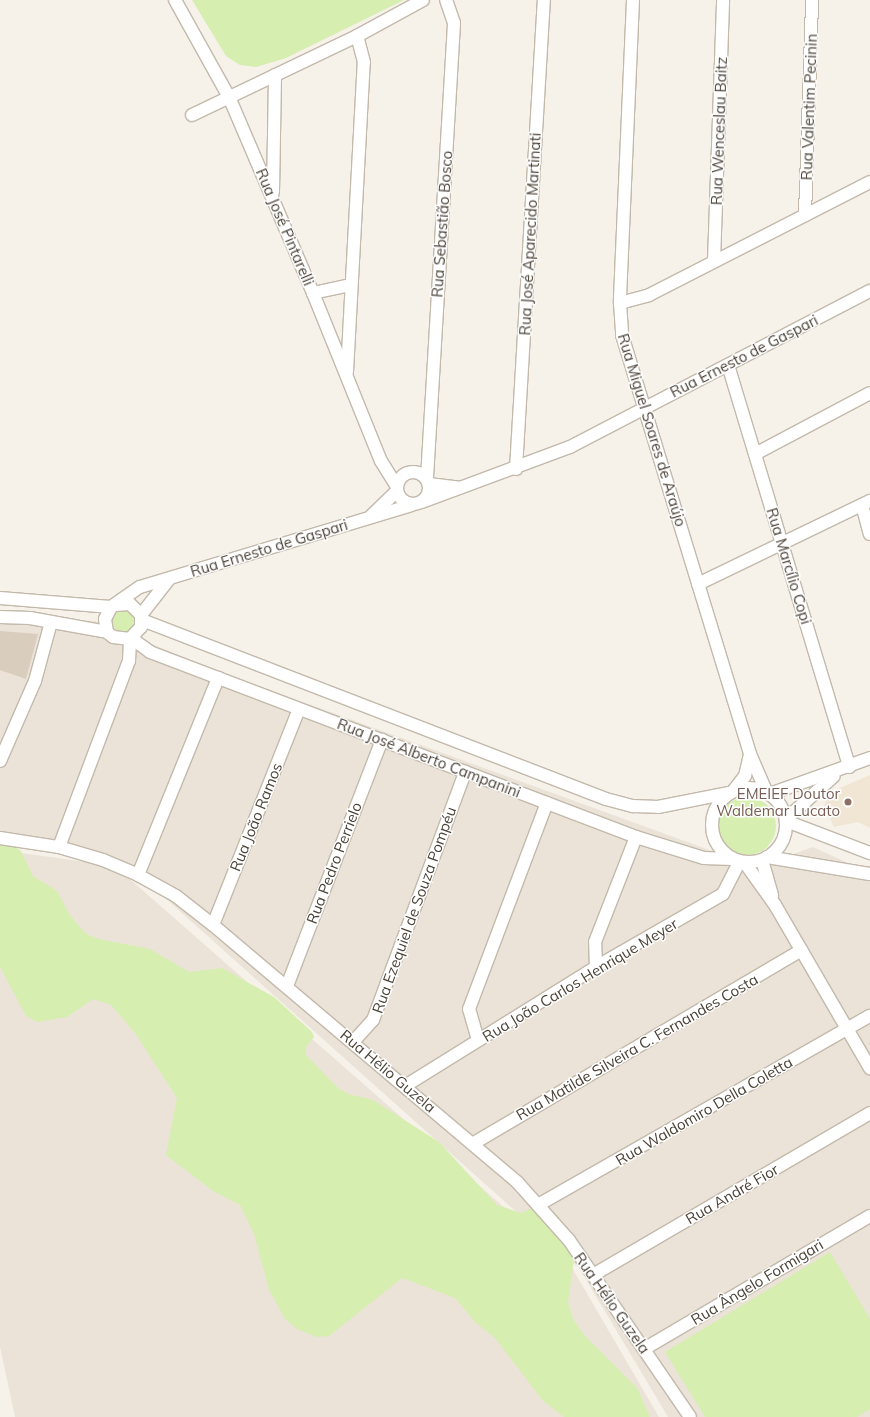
<!DOCTYPE html>
<html>
<head>
<meta charset="utf-8">
<style>
  body { margin:0 }
  #map { position:relative; width:870px; height:1417px; overflow:hidden; background:#f6f2ea; font-family:Mulish,sans-serif }
  div>[style] { position:absolute }
  .residential>* { inset:0; background:#ebe3d7 }
  .education>* { inset:0; background:#f0e6d3 }
  .green>* { inset:0; background:#d6eeb0 }
  .round { border-radius:50% }
  .building>* { inset:0; background:#d9cdbe }
  .roads { filter:drop-shadow(1px 0 #c3b9ab) drop-shadow(-1px 0 #c3b9ab) drop-shadow(0 1px #c3b9ab) drop-shadow(0 -1px #c3b9ab) }
  .minor>* { height:12px; margin:-6px; padding:0 6px; transform-origin:6px; border-radius:6px; background:#fff }
  .minor>.ring { margin:-6px; padding:0; box-sizing:content-box; background:none; border:12px solid #fff; border-radius:50% }
  .dots>* { width:11px; height:11px; translate:-50% -50%; box-sizing:border-box; border:2px solid #fff; border-radius:50% }
  span { translate:-50% -50%; white-space:nowrap; text-align:center; line-height:1.15; -webkit-text-stroke:3px #fff; paint-order:stroke }
  .street-label { font-size:15px; color:#4b4237 }
  .education-label { font-size:15px; color:#785e54 }
  .right { translate:-100% -50%; text-align:right }
</style>
</head>
<body>
<div id="map">
  <div class="residential">
    <div style="clip-path:polygon(0 617px,96px 621px,220px 672px,756px 867px,813px 847px,870px 873px,870px 1417px,668px 1417px,579px 1268px,127px 864px,0 842px)"></div>
    <div style="clip-path:polygon(0 850px,115px 866px,571px 1266px,659px 1417px,15px 1417px,0 1347px)"></div>
  </div>
  <div class="education">
    <div style="clip-path:polygon(870px 775px,870px 828px,858px 822px,834px 827px,824px 805px,827px 799px,840px 788px)"></div>
  </div>
  <div class="green">
    <div style="clip-path:polygon(192px 0,404px 0,286px 58px,256px 67px,240px 65px,226px 56px)"></div>
    <div class="round" style="left:112px;top:610px;width:22px;height:22px"></div>
    <div class="round" style="left:718px;top:797px;width:58px;height:58px"></div>
    <div style="clip-path:polygon(0 836px,21px 851px,33px 876px,57px 891px,69px 914px,86px 934px,99px 939px,150px 949px,189px 972px,222px 968px,274px 997px,312px 1032px,314px 1037px,306px 1047px,306px 1055px,339px 1089px,348px 1094px,373px 1100px,439px 1142px,497px 1205px,521px 1213px,540px 1204px,557px 1214px,571px 1237px,574px 1259px,568px 1302px,573px 1319px,584px 1335px,637px 1388px,650px 1417px,564px 1417px,543px 1401px,495px 1338px,475px 1322px,455px 1298px,402px 1278px,329px 1336px,317px 1337px,297px 1329px,285px 1319px,269px 1290px,254px 1234px,240px 1205px,213px 1191px,166px 1155px,177px 1098px,135px 1033px,111px 1005px,93px 999px,67px 1017px,37px 1022px,26px 1016px,0 967px)"></div>
    <div style="clip-path:polygon(830px 1252px,870px 1319px,870px 1409px,857px 1417px,705px 1417px,665px 1352px)"></div>
  </div>
  <div class="building">
    <div style="clip-path:polygon(0 631px,38px 634px,26px 679px,0 670px)"></div>
  </div>
  <div class="roads">
    <div class="minor">
      <div style="left:175px;top:0;width:111px;rotate:60.9deg"></div>
      <div style="left:229px;top:97px;width:213px;rotate:66.8deg"></div>
      <div style="left:313px;top:293px;width:181px;rotate:68deg"></div>
      <div style="left:381px;top:461px;width:28px;rotate:58deg"></div>
      <div style="left:633px;top:0;width:303px;rotate:92.5deg"></div>
      <div style="left:620px;top:303px;width:32px;rotate:86deg"></div>
      <div style="left:622px;top:335px;width:438px;rotate:73deg"></div>
      <div style="left:750px;top:754px;width:40px;rotate:66.6deg"></div>
      <div style="left:192px;top:115px;width:183px;rotate:-25.6deg"></div>
      <div style="left:357px;top:36px;width:75px;rotate:-28.6deg"></div>
      <div style="left:273px;top:192px;width:117px;rotate:-89deg"></div>
      <div style="left:805px;top:215px;width:215px;rotate:-88.1deg"></div>
      <div style="left:714px;top:261px;width:261px;rotate:-88deg"></div>
      <div style="left:313px;top:293px;width:39px;rotate:-12deg"></div>
      <div style="left:620px;top:303px;width:30px;rotate:-15deg"></div>
      <div style="left:649px;top:295px;width:248px;rotate:-27.1deg"></div>
      <div style="left:728px;top:365px;width:420px;rotate:73.2deg"></div>
      <div style="left:347px;top:372px;width:310px;rotate:-86.9deg"></div>
      <div style="left:364px;top:62px;width:27px;rotate:-105deg"></div>
      <div style="left:755px;top:454px;width:130px;rotate:-27.9deg"></div>
      <div style="left:516px;top:469px;width:470px;rotate:-86.6deg"></div>
      <div class="ring" style="left:397px;top:472px;width:20px;height:20px"></div>
      <div style="left:427px;top:478px;width:456px;rotate:-86.6deg"></div>
      <div style="left:454px;top:23px;width:24px;rotate:-109deg"></div>
      <div style="left:429px;top:484px;width:31px;rotate:7deg"></div>
      <div style="left:422px;top:502px;width:158px;rotate:-20.4deg"></div>
      <div style="left:570px;top:447px;width:338px;rotate:-27.5deg"></div>
      <div style="left:862px;top:505px;width:30px;rotate:75deg"></div>
      <div style="left:371px;top:516px;width:35px;rotate:-44deg"></div>
      <div style="left:698px;top:584px;width:191px;rotate:-25.8deg"></div>
      <div style="left:0;top:598px;width:111px;rotate:4.6deg"></div>
      <div style="left:115px;top:605px;width:15px;rotate:-4deg"></div>
      <div style="left:130px;top:604px;width:16px;rotate:45deg"></div>
      <div style="left:141px;top:615px;width:12px;rotate:90deg"></div>
      <div style="left:141px;top:627px;width:16px;rotate:133deg"></div>
      <div style="left:130px;top:639px;width:17px;rotate:-173deg"></div>
      <div style="left:113px;top:637px;width:8px;rotate:-140deg"></div>
      <div style="left:107px;top:632px;width:13px;rotate:-99deg"></div>
      <div style="left:105px;top:619px;width:13px;rotate:-63deg"></div>
      <div style="left:111px;top:607px;width:35px;rotate:-35deg"></div>
      <div style="left:140px;top:587px;width:284px;rotate:-16.8deg"></div>
      <div style="left:141px;top:615px;width:46px;rotate:-52.1deg"></div>
      <div style="left:0;top:617px;width:30px;rotate:2deg"></div>
      <div style="left:30px;top:618px;width:78px;rotate:10.3deg"></div>
      <div style="left:142px;top:620px;width:497px;rotate:21.1deg"></div>
      <div style="left:606px;top:799px;width:28px;rotate:15deg"></div>
      <div style="left:633px;top:806px;width:25px;rotate:2deg"></div>
      <div style="left:658px;top:807px;width:71px;rotate:-11.3deg"></div>
      <div style="left:131px;top:638px;width:24px;rotate:36deg"></div>
      <div style="left:150px;top:652px;width:520px;rotate:20.84deg"></div>
      <div style="left:636px;top:837px;width:71px;rotate:17.2deg"></div>
      <div style="left:704px;top:858px;width:28px;rotate:2deg"></div>
      <div style="left:0;top:761px;width:87px;rotate:-66.4deg"></div>
      <div style="left:35px;top:681px;width:61px;rotate:-74.8deg"></div>
      <div class="ring" style="left:712px;top:788px;width:62px;height:62px"></div>
      <div style="left:734px;top:790px;width:18px;rotate:-52deg"></div>
      <div style="left:745px;top:776px;width:22px;rotate:-77deg"></div>
      <div style="left:770px;top:794px;width:106px;rotate:-19.8deg"></div>
      <div style="left:786px;top:819px;width:64px;rotate:-41.9deg"></div>
      <div style="left:786px;top:821px;width:90px;rotate:20.9deg"></div>
      <div style="left:0;top:838px;width:60px;rotate:8.7deg"></div>
      <div style="left:59px;top:847px;width:46px;rotate:16.5deg"></div>
      <div style="left:103px;top:860px;width:38px;rotate:23deg"></div>
      <div style="left:138px;top:875px;width:43px;rotate:28.9deg"></div>
      <div style="left:176px;top:896px;width:47px;rotate:38.1deg"></div>
      <div style="left:213px;top:925px;width:399px;rotate:40.2deg"></div>
      <div style="left:518px;top:1183px;width:76px;rotate:48.2deg"></div>
      <div style="left:569px;top:1240px;width:214px;rotate:55.6deg"></div>
      <div style="left:59px;top:847px;width:199px;rotate:-69.4deg"></div>
      <div style="left:129px;top:661px;width:22px;rotate:-87deg"></div>
      <div style="left:767px;top:857px;width:104px;rotate:9.4deg"></div>
      <div style="left:762px;top:860px;width:37px;rotate:74deg"></div>
      <div style="left:745px;top:863px;width:52px;rotate:54.5deg"></div>
      <div style="left:775px;top:905px;width:189px;rotate:59.8deg"></div>
      <div style="left:138px;top:875px;width:213px;rotate:-67.9deg"></div>
      <div style="left:213px;top:925px;width:232px;rotate:-68.3deg"></div>
      <div style="left:596px;top:967px;width:25px;rotate:-92deg"></div>
      <div style="left:595px;top:942px;width:113px;rotate:-68.7deg"></div>
      <div style="left:287px;top:986px;width:264px;rotate:-68.9deg"></div>
      <div style="left:478px;top:1040px;width:32px;rotate:-106deg"></div>
      <div style="left:469px;top:1009px;width:220px;rotate:-69.3deg"></div>
      <div style="left:353px;top:1042px;width:30px;rotate:-48deg"></div>
      <div style="left:373px;top:1020px;width:265px;rotate:-69.6deg"></div>
      <div style="left:405px;top:1086px;width:225px;rotate:-31.9deg"></div>
      <div style="left:596px;top:967px;width:146px;rotate:-29.9deg"></div>
      <div style="left:723px;top:894px;width:37px;rotate:-63deg"></div>
      <div style="left:474px;top:1143px;width:380px;rotate:-30.5deg"></div>
      <div style="left:538px;top:1205px;width:382px;rotate:-29.7deg"></div>
      <div style="left:593px;top:1275px;width:321px;rotate:-30.3deg"></div>
      <div style="left:644px;top:1349px;width:262px;rotate:-30.5deg"></div>
    </div>
  </div>
  <div class="dots">
    <div style="left:848px;top:802px;background:#8d6e63"></div>
  </div>
  <div class="street-label">
    <span style="left:809px;top:107px;rotate:-88deg">Rua Valentim Pecinin</span>
    <span style="left:719px;top:131px;rotate:-88deg">Rua Wenceslau Baitz</span>
    <span style="left:442px;top:224px;rotate:-86deg">Rua Sebastião Bosco</span>
    <span style="left:285px;top:227px;rotate:67deg">Rua José Pintarelli</span>
    <span style="left:530px;top:234px;rotate:-87deg">Rua José Aparecido Martinati</span>
    <span style="left:744px;top:356px;rotate:-27deg">Rua Ernesto de Gaspari</span>
    <span style="left:652px;top:430px;rotate:73deg">Rua Miguel Soares de Araújo</span>
    <span style="left:269px;top:548px;rotate:-17deg">Rua Ernesto de Gaspari</span>
    <span style="left:789px;top:566px;rotate:73deg">Rua Marcílio Copi</span>
    <span style="left:429px;top:758px;rotate:21deg">Rua José Alberto Campanini</span>
    <span style="left:256px;top:817px;rotate:-68deg">Rua João Ramos</span>
    <span style="left:334px;top:863px;rotate:-69deg">Rua Pedro Perrielo</span>
    <span style="left:414px;top:910px;rotate:-70deg">Rua Ezequiel de Souza Pompéu</span>
    <span style="left:580px;top:980px;rotate:-31deg">Rua João Carlos Henrique Meyer</span>
    <span style="left:637px;top:1047px;rotate:-30deg">Rua Matilde Silveira C. Fernandes Costa</span>
    <span style="left:388px;top:1071px;rotate:40deg">Rua Hélio Guzela</span>
    <span style="left:704px;top:1111px;rotate:-30deg">Rua Waldomiro Della Coletta</span>
    <span style="left:732px;top:1194px;rotate:-30deg">Rua André Fior</span>
    <span style="left:757px;top:1282px;rotate:-31deg">Rua Ângelo Formigari</span>
    <span style="left:612px;top:1303px;rotate:55deg">Rua Hélio Guzela</span>
  </div>
  <div class="education-label">
    <span class="right" style="left:840px;top:802px">EMEIEF Doutor<br>Waldemar Lucato</span>
  </div>
</div>
</body>
</html>
